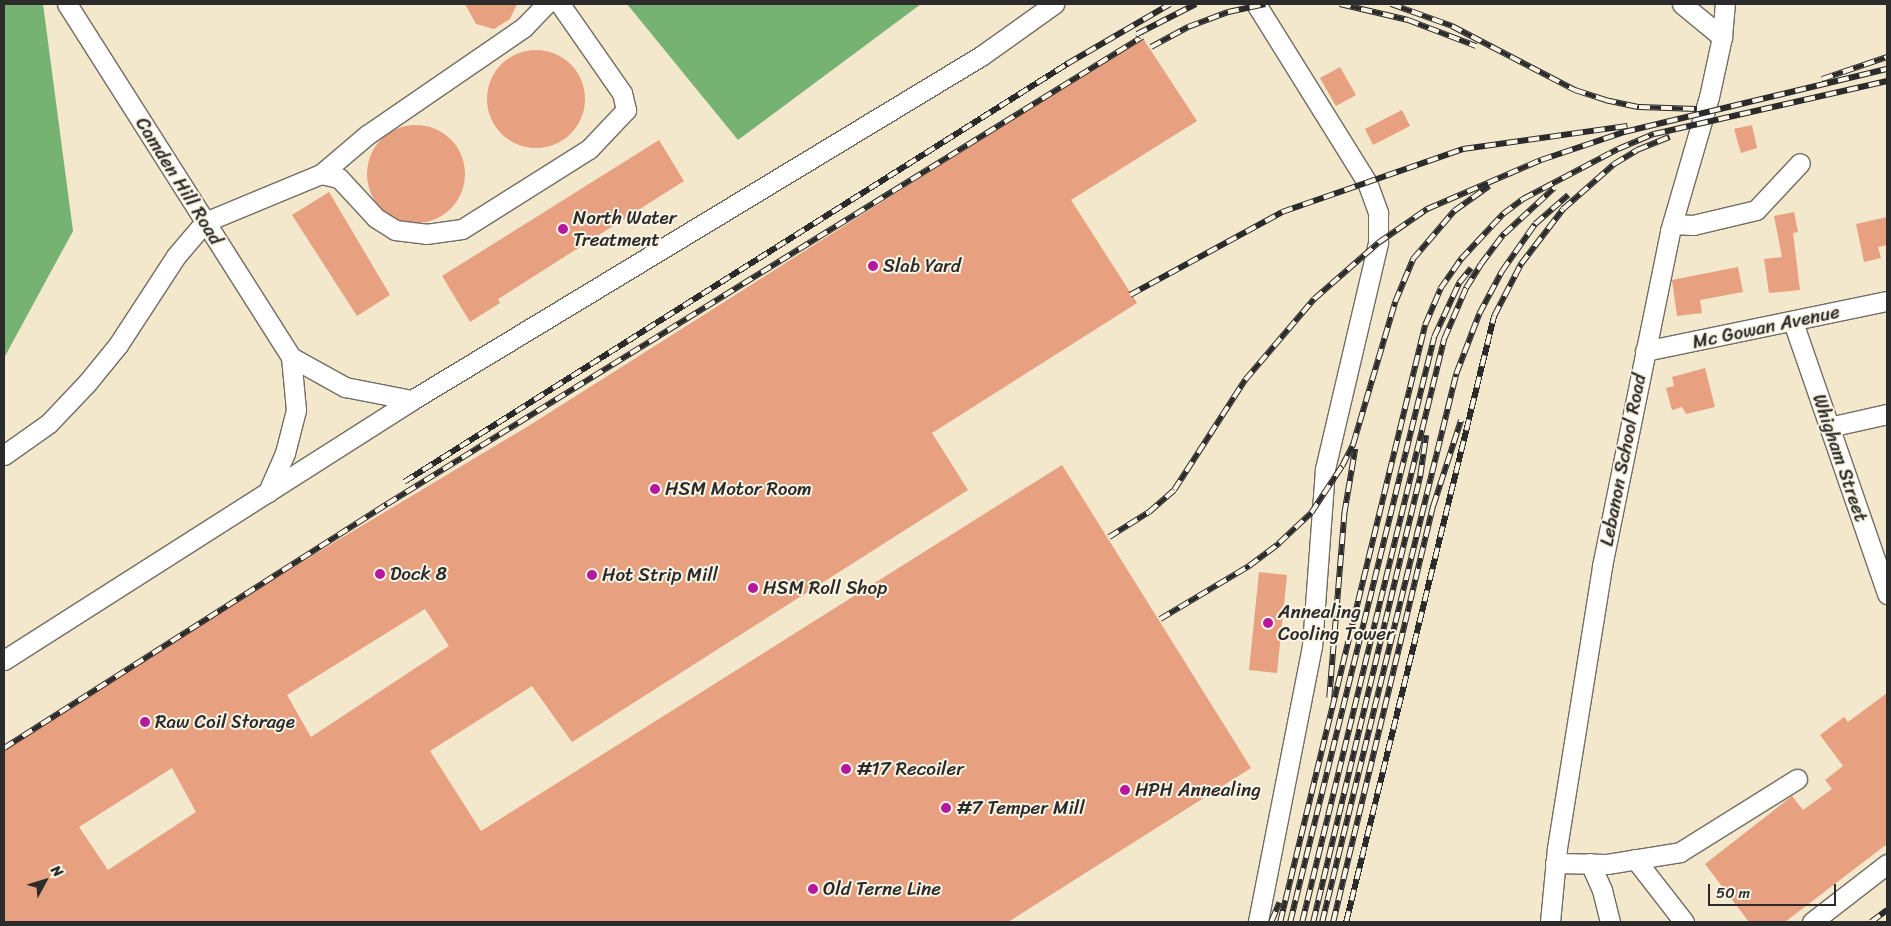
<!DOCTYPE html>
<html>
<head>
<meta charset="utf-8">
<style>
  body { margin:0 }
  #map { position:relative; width:1891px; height:926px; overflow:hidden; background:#f3e7cc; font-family:Sriracha,sans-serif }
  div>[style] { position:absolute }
  .forest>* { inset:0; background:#76b272 }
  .building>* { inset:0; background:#e7a080 }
  .round { border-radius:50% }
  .roads { filter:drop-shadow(1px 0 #716d63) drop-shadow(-1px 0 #716d63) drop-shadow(0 1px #716d63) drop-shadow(0 -1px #716d63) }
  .minor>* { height:19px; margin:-9.5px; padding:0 9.5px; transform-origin:9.5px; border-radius:9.5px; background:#fff }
  .rail>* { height:5.5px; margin-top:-2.75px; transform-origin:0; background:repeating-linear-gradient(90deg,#fcf5e5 0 11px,#2b2b2b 0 22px); box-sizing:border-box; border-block:1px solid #2b2b2b }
  .dots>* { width:14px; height:14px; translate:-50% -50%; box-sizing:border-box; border:2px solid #fcf5e5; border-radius:50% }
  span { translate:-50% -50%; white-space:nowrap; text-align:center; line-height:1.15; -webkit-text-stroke:4px #fcf5e5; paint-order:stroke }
  .street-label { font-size:19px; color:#2b2b2b }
  .poi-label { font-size:19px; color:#2b2b2b }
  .left { translate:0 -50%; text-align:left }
  .frame { position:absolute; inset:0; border:5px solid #2b2b2b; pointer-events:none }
  .north { position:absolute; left:20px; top:856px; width:50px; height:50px; -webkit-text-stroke:4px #fcf5e5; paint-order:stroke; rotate:51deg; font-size:14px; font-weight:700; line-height:20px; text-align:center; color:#2b2b2b }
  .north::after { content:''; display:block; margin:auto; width:18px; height:22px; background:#2b2b2b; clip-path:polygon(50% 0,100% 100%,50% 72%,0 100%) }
  .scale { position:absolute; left:1708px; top:884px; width:128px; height:22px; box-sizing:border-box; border:2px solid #2b2b2b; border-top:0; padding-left:6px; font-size:15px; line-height:18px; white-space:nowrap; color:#2b2b2b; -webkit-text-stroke:4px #fcf5e5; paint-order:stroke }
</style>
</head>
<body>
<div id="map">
  <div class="forest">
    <div style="clip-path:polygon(4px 4px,43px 4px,73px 231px,4px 358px)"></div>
    <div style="clip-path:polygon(627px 4px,921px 4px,738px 140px)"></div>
  </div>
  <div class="building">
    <div style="clip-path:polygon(465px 4px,517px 4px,510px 19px,494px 29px,476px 24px)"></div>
    <div style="clip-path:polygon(evenodd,1142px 37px,1197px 121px,1071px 200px,1137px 303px,932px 433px,968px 490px,572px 742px,532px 686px,430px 751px,481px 831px,1062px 465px,1251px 768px,1008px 922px,4px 922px,4px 748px,228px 606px,530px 425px,1142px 37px,425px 609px,449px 646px,311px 737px,287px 695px,425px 609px,1142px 37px,172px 768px,196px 812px,108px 870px,79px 827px,172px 768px)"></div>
    <div class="round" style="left:487px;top:50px;width:98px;height:98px"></div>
    <div style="clip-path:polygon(1340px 67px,1356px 95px,1336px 106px,1320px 78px)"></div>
    <div style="clip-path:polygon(1402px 110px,1410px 126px,1373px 145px,1365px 129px)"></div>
    <div style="clip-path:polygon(1752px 125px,1757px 148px,1741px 153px,1734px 129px)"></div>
    <div class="round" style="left:367px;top:125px;width:98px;height:98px"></div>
    <div style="clip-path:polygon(659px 140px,684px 181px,498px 299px,500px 303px,470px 322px,442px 276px)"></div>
    <div style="clip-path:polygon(329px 192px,390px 295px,357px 316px,292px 215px)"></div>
    <div style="clip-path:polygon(1794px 212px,1798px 232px,1793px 233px,1800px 290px,1769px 293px,1764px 259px,1782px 257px,1774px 216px)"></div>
    <div style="clip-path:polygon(1887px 217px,1887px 245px,1878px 247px,1881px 258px,1864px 262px,1856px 224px)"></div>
    <div style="clip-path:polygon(1738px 267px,1743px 292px,1700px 300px,1702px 313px,1677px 316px,1672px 280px)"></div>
    <div style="clip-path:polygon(1705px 368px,1715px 407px,1686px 414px,1682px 407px,1672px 410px,1666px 388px,1674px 386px,1672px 377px)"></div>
    <div style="clip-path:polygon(1259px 572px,1287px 575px,1277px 673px,1249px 670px)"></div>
    <div style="clip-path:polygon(1887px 693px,1887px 844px,1785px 922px,1749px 922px,1705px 864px,1792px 796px,1803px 810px,1832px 789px,1825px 780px,1843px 766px,1820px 735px,1844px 717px,1848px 722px)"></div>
  </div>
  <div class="roads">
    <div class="minor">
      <div style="left:67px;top:4px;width:418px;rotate:57.6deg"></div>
      <div style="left:291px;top:357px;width:53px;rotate:84.6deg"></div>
      <div style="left:296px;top:410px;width:44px;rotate:104.3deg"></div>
      <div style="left:285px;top:453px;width:43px;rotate:113.6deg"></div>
      <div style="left:1256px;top:4px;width:210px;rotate:58.1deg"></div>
      <div style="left:1367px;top:182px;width:33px;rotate:70deg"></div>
      <div style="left:1378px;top:213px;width:30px;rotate:90deg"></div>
      <div style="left:1378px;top:243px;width:232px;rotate:103.2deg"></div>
      <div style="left:1325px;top:469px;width:177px;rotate:94.2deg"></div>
      <div style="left:1312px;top:646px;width:281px;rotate:101.1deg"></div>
      <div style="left:1682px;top:4px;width:52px;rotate:39.5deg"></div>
      <div style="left:321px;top:174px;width:60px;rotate:-40.3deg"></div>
      <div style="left:367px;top:135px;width:191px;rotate:-34.5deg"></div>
      <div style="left:524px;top:27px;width:32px;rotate:-46deg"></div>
      <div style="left:1672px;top:224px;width:21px;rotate:3deg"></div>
      <div style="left:1693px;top:225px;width:65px;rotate:-13.4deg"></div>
      <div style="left:1756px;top:210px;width:64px;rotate:-46.9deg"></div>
      <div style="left:1793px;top:322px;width:288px;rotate:70.9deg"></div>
      <div style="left:1645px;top:351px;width:247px;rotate:-11.7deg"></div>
      <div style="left:291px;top:357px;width:62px;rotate:29.1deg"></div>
      <div style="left:345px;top:387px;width:68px;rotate:11deg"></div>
      <div style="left:1829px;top:427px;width:59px;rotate:-12.6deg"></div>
      <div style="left:4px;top:455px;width:55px;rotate:-35.4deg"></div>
      <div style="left:49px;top:423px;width:55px;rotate:-46.5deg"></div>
      <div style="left:87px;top:383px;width:49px;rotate:-50.8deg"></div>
      <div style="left:118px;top:345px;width:106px;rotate:-56.9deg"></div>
      <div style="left:176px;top:256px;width:45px;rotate:-49.5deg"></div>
      <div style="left:205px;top:222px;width:126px;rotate:-22.5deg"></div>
      <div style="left:321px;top:174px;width:18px;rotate:13deg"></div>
      <div style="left:339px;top:178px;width:54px;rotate:47.2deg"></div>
      <div style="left:376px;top:218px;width:22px;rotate:32deg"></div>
      <div style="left:395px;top:230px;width:31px;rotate:7deg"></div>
      <div style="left:426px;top:234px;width:36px;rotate:-8deg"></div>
      <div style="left:462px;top:229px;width:150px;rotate:-32.2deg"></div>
      <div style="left:589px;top:149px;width:54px;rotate:-46.5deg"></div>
      <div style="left:626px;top:110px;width:17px;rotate:-103deg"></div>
      <div style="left:622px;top:93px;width:108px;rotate:-124.9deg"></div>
      <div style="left:4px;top:660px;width:484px;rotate:-32.5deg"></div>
      <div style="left:412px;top:400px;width:665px;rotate:-31.16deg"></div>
      <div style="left:981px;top:56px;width:90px;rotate:-35.5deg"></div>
      <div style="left:1635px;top:859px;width:80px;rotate:52.1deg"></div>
      <div style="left:1555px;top:863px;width:52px;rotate:1.1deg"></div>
      <div style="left:1607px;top:864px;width:74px;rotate:-9.3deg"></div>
      <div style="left:1680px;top:852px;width:138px;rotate:-32deg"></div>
      <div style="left:1590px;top:863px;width:30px;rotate:66deg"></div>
      <div style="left:1602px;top:890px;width:33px;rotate:76deg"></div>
      <div style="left:1550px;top:922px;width:74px;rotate:-84.6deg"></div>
      <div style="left:1557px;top:848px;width:286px;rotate:-80.9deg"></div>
      <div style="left:1602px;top:566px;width:342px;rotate:-78.5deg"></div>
      <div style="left:1670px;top:231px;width:140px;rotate:-73.8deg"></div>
      <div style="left:1709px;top:97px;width:61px;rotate:-77.8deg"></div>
      <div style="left:1722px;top:37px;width:33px;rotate:-85deg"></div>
      <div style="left:1812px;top:922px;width:95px;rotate:-37.7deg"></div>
    </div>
  </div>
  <div class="rail">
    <div style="left:1340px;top:4px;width:70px;rotate:13.2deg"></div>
    <div style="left:1408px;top:20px;width:73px;rotate:20.9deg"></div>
    <div style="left:1391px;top:4px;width:65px;rotate:19.8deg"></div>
    <div style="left:1452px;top:26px;width:139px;rotate:27.5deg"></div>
    <div style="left:1575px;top:90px;width:32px;rotate:18deg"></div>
    <div style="left:1605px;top:100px;width:35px;rotate:12deg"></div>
    <div style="left:1639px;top:107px;width:58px;rotate:2deg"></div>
    <div style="left:1151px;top:47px;width:42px;rotate:-28.4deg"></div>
    <div style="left:1188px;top:27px;width:43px;rotate:-20.6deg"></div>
    <div style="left:1228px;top:12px;width:38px;rotate:-12deg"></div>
    <div style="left:1822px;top:79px;width:69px;rotate:-18.7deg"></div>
    <div style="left:1130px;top:295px;width:173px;rotate:-28.6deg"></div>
    <div style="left:1282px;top:212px;width:192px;rotate:-19.2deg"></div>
    <div style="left:1463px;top:149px;width:166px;rotate:-8deg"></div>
    <div style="left:404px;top:482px;width:784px;rotate:-32.23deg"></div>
    <div style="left:1067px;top:64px;width:119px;rotate:-30.2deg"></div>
    <div style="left:1109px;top:537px;width:47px;rotate:-32deg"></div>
    <div style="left:1149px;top:512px;width:33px;rotate:-41deg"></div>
    <div style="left:1174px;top:490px;width:131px;rotate:-57.2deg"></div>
    <div style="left:1245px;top:380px;width:106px;rotate:-49.6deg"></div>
    <div style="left:1314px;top:299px;width:85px;rotate:-41.2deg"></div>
    <div style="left:1378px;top:243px;width:60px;rotate:-34.8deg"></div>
    <div style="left:1427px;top:209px;width:124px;rotate:-23.3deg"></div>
    <div style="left:1541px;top:160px;width:88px;rotate:-18.6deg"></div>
    <div style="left:1624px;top:132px;width:270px;rotate:-13.5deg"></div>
    <div style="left:1160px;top:619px;width:104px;rotate:-30.8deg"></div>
    <div style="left:1249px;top:566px;width:38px;rotate:-37deg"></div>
    <div style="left:1279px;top:543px;width:44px;rotate:-43.2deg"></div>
    <div style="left:1311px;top:513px;width:56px;rotate:-56.6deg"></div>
    <div style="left:1342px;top:466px;width:25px;rotate:-63deg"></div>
    <div style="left:1353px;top:444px;width:148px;rotate:-73.5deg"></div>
    <div style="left:1395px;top:302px;width:47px;rotate:-67.3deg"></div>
    <div style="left:1413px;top:259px;width:63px;rotate:-49.5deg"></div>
    <div style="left:1454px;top:211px;width:43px;rotate:-35.5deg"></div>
    <div style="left:1329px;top:698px;width:185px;rotate:-85.3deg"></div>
    <div style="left:1344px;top:514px;width:66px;rotate:-80.4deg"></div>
    <div style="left:4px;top:748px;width:454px;rotate:-32.5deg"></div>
    <div style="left:387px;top:504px;width:888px;rotate:-31.74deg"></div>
    <div style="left:1142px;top:37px;width:6px;rotate:-149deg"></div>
    <div style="left:1137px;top:34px;width:66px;rotate:-27deg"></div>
    <div style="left:1271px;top:922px;width:21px;rotate:-67deg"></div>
    <div style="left:1280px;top:922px;width:614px;rotate:-76.35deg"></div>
    <div style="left:1425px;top:325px;width:39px;rotate:-67deg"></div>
    <div style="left:1440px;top:289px;width:37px;rotate:-55deg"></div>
    <div style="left:1461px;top:259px;width:62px;rotate:-47deg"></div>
    <div style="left:1503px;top:214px;width:25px;rotate:-37deg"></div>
    <div style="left:1523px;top:199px;width:107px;rotate:-27.8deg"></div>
    <div style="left:1618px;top:149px;width:39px;rotate:-23deg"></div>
    <div style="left:1654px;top:134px;width:239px;rotate:-12.8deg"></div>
    <div style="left:1290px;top:922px;width:602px;rotate:-76.17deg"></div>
    <div style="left:1434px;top:337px;width:60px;rotate:-65.2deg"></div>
    <div style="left:1459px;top:283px;width:19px;rotate:-51deg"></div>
    <div style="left:1302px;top:922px;width:600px;rotate:-76.31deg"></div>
    <div style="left:1444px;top:339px;width:56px;rotate:-66.7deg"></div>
    <div style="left:1466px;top:288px;width:28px;rotate:-58deg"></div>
    <div style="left:1481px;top:264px;width:38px;rotate:-53deg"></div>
    <div style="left:1504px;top:234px;width:68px;rotate:-42.6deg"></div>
    <div style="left:1313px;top:922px;width:459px;rotate:-76.5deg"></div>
    <div style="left:1420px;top:476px;width:41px;rotate:-81.7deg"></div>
    <div style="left:1322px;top:922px;width:564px;rotate:-76.26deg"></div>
    <div style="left:1456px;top:374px;width:64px;rotate:-69deg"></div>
    <div style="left:1479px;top:314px;width:49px;rotate:-61.9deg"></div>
    <div style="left:1502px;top:271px;width:57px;rotate:-54.9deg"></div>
    <div style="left:1535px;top:224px;width:44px;rotate:-41.3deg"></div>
    <div style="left:1333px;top:922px;width:428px;rotate:-76.5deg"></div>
    <div style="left:1433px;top:506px;width:90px;rotate:-72deg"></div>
    <div style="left:1346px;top:922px;width:624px;rotate:-76.28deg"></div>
    <div style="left:1494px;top:316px;width:59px;rotate:-62.6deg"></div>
    <div style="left:1521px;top:264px;width:69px;rotate:-52.6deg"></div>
    <div style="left:1563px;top:209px;width:68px;rotate:-41.4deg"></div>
    <div style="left:1614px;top:164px;width:27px;rotate:-31deg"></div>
    <div style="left:1637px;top:150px;width:35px;rotate:-22deg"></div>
    <div style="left:1871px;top:922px;width:20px;rotate:-37deg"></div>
  </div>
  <div class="dots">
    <div style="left:563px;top:229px;background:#b5179e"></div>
    <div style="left:873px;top:266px;background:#b5179e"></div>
    <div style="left:655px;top:489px;background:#b5179e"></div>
    <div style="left:380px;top:574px;background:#b5179e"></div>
    <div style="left:592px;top:575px;background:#b5179e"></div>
    <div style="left:753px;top:588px;background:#b5179e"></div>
    <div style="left:1268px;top:623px;background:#b5179e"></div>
    <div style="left:145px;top:722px;background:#b5179e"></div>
    <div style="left:846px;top:769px;background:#b5179e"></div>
    <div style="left:1125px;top:790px;background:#b5179e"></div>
    <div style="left:946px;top:808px;background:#b5179e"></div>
    <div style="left:813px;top:889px;background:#b5179e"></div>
  </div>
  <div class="street-label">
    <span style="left:179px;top:181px;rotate:58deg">Camden Hill Road</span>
    <span style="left:1766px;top:327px;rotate:-12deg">Mc Gowan Avenue</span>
    <span style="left:1840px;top:458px;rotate:71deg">Whigham Street</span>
    <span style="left:1623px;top:460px;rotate:-79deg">Lebanon School Road</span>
  </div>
  <div class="poi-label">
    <span class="left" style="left:573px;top:229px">North Water<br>Treatment</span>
    <span class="left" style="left:883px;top:266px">Slab Yard</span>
    <span class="left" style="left:665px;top:489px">HSM Motor Room</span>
    <span class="left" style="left:390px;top:574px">Dock 8</span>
    <span class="left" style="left:602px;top:575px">Hot Strip Mill</span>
    <span class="left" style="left:763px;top:588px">HSM Roll Shop</span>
    <span class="left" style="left:1278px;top:623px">Annealing<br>Cooling Tower</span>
    <span class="left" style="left:155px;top:722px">Raw Coil Storage</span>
    <span class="left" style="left:856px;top:769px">#17 Recoiler</span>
    <span class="left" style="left:1135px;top:790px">HPH Annealing</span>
    <span class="left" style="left:956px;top:808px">#7 Temper Mill</span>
    <span class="left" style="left:823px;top:889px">Old Terne Line</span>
  </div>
  <div class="frame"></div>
  <div class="north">N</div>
  <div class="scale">50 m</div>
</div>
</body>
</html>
